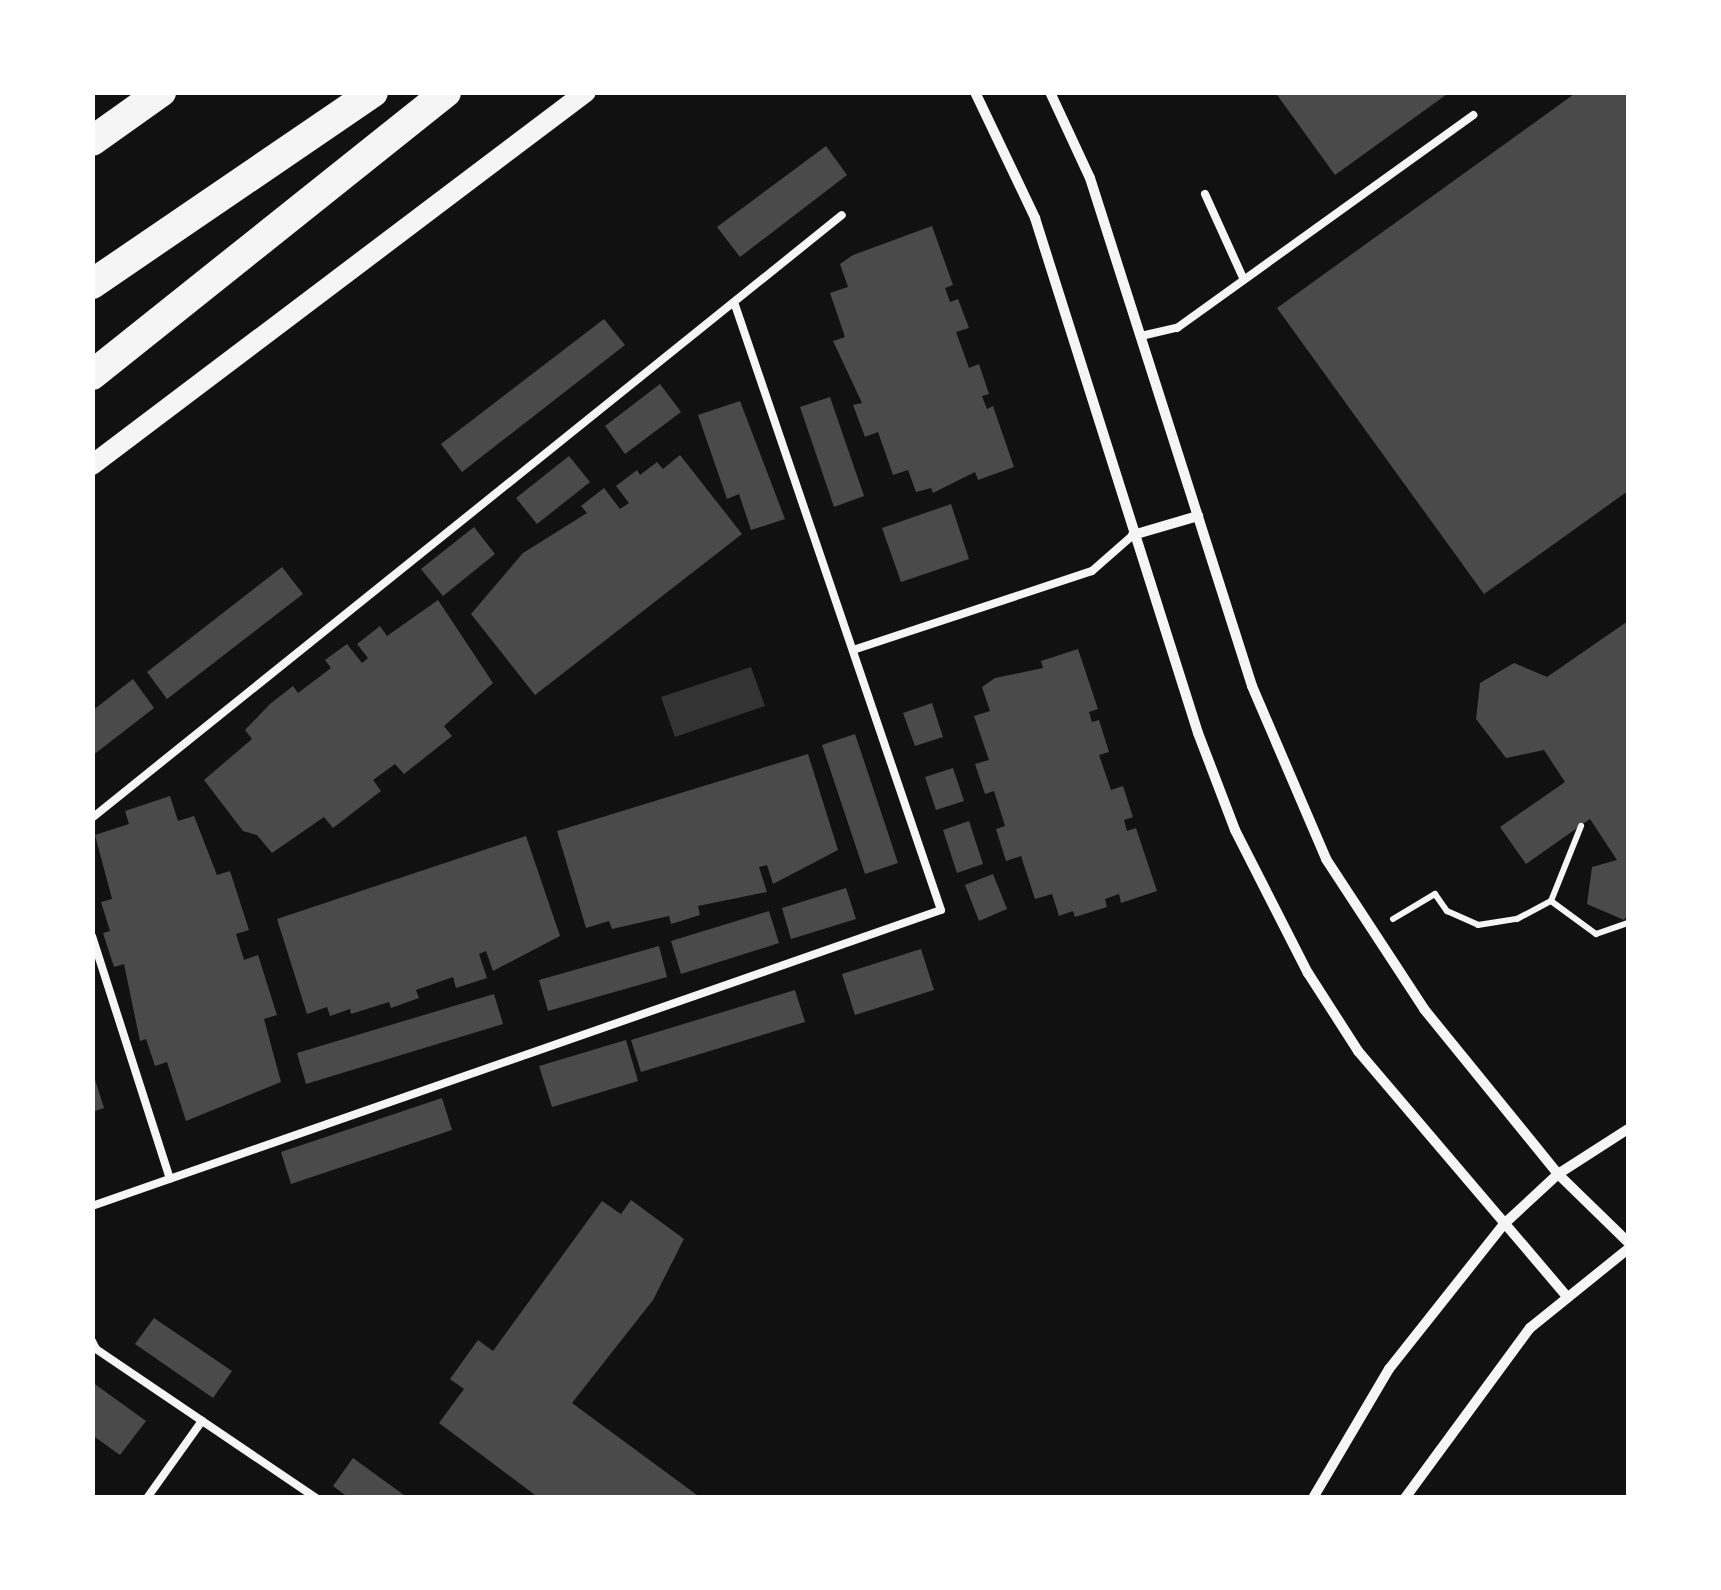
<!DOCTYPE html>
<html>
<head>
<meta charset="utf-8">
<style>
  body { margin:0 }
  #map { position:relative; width:1721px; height:1590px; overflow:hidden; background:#111; font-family:"DejaVu Sans",sans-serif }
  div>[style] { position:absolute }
  .water>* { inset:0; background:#333 }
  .building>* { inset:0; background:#4a4a4a }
  .path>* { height:6px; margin:-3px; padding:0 3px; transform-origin:3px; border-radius:3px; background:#f5f5f5 }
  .service>* { height:8px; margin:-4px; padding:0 4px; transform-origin:4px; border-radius:4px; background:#f5f5f5 }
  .minor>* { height:10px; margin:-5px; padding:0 5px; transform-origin:5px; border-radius:5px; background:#f5f5f5 }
  .secondary>* { height:20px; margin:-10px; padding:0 10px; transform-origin:10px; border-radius:10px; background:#f5f5f5 }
  .motorway>* { height:30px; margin:-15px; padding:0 15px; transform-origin:15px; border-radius:15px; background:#f5f5f5 }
  span { translate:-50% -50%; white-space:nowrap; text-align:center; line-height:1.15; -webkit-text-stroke:8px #fff; paint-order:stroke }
  .frame { position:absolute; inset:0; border:95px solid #fff; pointer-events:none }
</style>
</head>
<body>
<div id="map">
  <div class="water">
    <div style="clip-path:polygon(751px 667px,765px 706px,675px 737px,661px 697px)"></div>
  </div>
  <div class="building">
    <div style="clip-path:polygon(1275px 92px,1450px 92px,1335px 175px)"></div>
    <div style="clip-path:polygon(1577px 92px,1628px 92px,1628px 491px,1484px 594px,1277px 308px)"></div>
    <div style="clip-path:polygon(826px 146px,847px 175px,740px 257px,717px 227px)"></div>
    <div style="clip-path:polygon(932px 226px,953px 285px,945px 288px,950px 302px,958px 299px,969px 328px,956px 332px,969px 368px,979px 364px,989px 394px,982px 396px,987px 409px,993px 406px,1014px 467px,978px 480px,975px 472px,933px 493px,931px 488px,916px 492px,908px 470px,893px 475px,878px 432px,865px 437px,853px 405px,862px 403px,833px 341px,845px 337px,830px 293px,848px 287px,840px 264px,853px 255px)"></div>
    <div style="clip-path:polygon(604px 319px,625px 345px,462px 472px,441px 444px)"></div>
    <div style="clip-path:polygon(660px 384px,681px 412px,625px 454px,605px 426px)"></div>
    <div style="clip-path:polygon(830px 397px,864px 496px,834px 507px,800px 407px)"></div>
    <div style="clip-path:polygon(740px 401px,785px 519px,751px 530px,739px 494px,727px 499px,698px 415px)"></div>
    <div style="clip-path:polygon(680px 455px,742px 534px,535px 695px,471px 614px,523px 553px,587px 513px,581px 506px,604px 488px,620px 509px,629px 503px,616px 486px,637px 470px,640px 475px,657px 462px,663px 469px)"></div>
    <div style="clip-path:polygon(569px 456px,590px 482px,537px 524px,516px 498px)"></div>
    <div style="clip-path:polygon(951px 504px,969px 559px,901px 582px,882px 528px)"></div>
    <div style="clip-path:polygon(474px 527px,495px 554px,443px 596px,421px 569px)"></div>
    <div style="clip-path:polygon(282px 567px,303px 594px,167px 699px,147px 672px)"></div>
    <div style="clip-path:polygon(438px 600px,493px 683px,444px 726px,452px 736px,404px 774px,395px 764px,373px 780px,381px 791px,333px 828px,324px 817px,272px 853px,257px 835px,243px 831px,204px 780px,252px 739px,245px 730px,270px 704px,293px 686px,298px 693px,331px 668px,325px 660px,347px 644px,362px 663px,368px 658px,357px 644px,380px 626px,387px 636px)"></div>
    <div style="clip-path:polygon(1628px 621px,1628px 914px,1624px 920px,1587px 904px,1592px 867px,1617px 860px,1590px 819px,1526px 864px,1500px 827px,1565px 782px,1544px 750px,1506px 758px,1476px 719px,1480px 683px,1514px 663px,1547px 677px)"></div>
    <div style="clip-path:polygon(1078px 649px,1098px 709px,1089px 712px,1092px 722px,1099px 720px,1109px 752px,1099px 755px,1111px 790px,1123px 786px,1133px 817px,1124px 820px,1127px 831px,1136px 828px,1157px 891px,1121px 903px,1119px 894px,1105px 899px,1107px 907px,1075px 917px,1073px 911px,1059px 916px,1052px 894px,1035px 899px,1021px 856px,1006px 861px,996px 829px,1005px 826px,994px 791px,985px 794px,975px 764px,989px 760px,974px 716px,990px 711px,982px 687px,995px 678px,1043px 668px,1041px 661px)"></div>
    <div style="clip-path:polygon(133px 679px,154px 708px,92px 756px,92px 711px)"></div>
    <div style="clip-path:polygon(932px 703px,943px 737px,915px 746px,903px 713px)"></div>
    <div style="clip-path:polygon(855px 734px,898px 863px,865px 874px,822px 745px)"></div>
    <div style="clip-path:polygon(808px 754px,838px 850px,773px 884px,767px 865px,759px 867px,767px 892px,698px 906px,700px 915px,671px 924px,669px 916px,612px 929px,609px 921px,586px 928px,557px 831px)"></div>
    <div style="clip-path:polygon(953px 768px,964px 801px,936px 810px,925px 777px)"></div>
    <div style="clip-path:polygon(170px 796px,178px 821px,194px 816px,217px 875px,230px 871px,249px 930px,236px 934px,244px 960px,258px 955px,277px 1015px,264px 1019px,281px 1082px,186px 1121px,167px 1062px,155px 1066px,146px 1039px,140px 1041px,124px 964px,114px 967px,103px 933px,110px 931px,101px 902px,112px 899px,95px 835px,129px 824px,125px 811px)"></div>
    <div style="clip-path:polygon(969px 821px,983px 864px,957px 873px,943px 830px)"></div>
    <div style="clip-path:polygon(526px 836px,560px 936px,493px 971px,486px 951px,479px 954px,487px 978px,456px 988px,453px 977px,416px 990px,419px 998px,391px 1008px,389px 1002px,351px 1014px,350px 1009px,330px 1016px,327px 1007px,307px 1014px,277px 919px)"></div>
    <div style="clip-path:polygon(993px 874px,1007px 909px,979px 921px,965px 885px)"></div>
    <div style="clip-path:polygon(846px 888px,856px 919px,791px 939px,782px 908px)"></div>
    <div style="clip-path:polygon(769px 911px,779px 943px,681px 974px,671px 941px)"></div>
    <div style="clip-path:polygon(659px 946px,667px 977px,548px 1011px,539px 980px)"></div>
    <div style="clip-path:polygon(921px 949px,934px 990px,855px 1015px,842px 974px)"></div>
    <div style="clip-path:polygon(795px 990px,805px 1022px,641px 1072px,631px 1040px)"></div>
    <div style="clip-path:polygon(494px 994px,503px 1024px,306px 1084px,297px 1053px)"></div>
    <div style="clip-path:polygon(626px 1040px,638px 1081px,552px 1107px,539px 1066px)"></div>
    <div style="clip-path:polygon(93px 1073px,104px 1108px,92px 1112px,92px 1074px)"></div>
    <div style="clip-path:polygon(442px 1098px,452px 1130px,291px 1184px,281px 1152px)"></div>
    <div style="clip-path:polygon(631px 1200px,684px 1239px,653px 1300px,572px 1403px,701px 1498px,539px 1498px,439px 1423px,464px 1389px,450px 1379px,478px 1340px,493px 1351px,602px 1201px,621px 1214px)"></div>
    <div style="clip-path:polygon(154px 1318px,232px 1371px,213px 1398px,135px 1344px)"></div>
    <div style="clip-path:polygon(92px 1382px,146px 1421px,120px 1455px,92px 1435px)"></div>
    <div style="clip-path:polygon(353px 1458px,408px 1498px,349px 1498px,333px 1486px)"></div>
  </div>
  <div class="path">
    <div style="left:1551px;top:901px;width:56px;rotate:36.3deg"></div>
    <div style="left:1596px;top:934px;width:34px;rotate:-19deg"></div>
    <div style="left:1393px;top:919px;width:49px;rotate:-30.8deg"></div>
    <div style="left:1435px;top:894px;width:21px;rotate:55deg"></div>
    <div style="left:1447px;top:911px;width:34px;rotate:24deg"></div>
    <div style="left:1478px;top:925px;width:39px;rotate:-9deg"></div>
    <div style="left:1517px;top:919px;width:38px;rotate:-28deg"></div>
    <div style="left:1551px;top:901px;width:81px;rotate:-68.2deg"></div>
  </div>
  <div class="service">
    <div style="left:1205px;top:194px;width:94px;rotate:65.6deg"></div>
    <div style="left:1141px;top:336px;width:37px;rotate:-13deg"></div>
    <div style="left:1177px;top:328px;width:365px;rotate:-35.7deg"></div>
    <div style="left:853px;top:650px;width:252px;rotate:-18.3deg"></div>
    <div style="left:1092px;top:571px;width:55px;rotate:-41.3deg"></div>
    <div style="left:92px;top:818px;width:962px;rotate:-38.8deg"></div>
    <div style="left:92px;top:936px;width:255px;rotate:72.2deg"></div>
    <div style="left:92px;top:1206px;width:899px;rotate:-19.22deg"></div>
    <div style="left:941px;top:910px;width:642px;rotate:-108.8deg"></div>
    <div style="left:92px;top:1341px;width:9px;rotate:63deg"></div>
    <div style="left:96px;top:1349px;width:266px;rotate:34.1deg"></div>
    <div style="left:147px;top:1498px;width:95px;rotate:-54.5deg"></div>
  </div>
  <div class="minor">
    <div style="left:975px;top:92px;width:140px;rotate:64.5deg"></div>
    <div style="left:1035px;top:218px;width:540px;rotate:72.44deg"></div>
    <div style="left:1198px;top:733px;width:104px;rotate:69.1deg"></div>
    <div style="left:1235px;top:830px;width:161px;rotate:63deg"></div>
    <div style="left:1308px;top:973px;width:93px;rotate:57.3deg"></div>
    <div style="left:1358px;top:1051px;width:319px;rotate:49.6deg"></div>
    <div style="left:1050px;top:92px;width:95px;rotate:65.1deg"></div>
    <div style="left:1090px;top:178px;width:533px;rotate:72.31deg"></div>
    <div style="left:1252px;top:686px;width:188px;rotate:66.8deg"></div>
    <div style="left:1326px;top:859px;width:179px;rotate:56.8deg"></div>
    <div style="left:1424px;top:1009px;width:213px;rotate:50.9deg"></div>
    <div style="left:1558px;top:1174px;width:98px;rotate:44.2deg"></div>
    <div style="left:1133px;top:535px;width:68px;rotate:-16.3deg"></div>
    <div style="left:1313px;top:1498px;width:150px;rotate:-59.5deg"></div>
    <div style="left:1389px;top:1369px;width:184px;rotate:-51.6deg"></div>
    <div style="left:1503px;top:1225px;width:75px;rotate:-42.8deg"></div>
    <div style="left:1558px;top:1174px;width:83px;rotate:-32.7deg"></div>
    <div style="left:1405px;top:1498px;width:211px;rotate:-53.7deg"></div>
    <div style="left:1530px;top:1328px;width:126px;rotate:-38.9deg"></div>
  </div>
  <div class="secondary">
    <div style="left:92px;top:465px;width:619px;rotate:-37.06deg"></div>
  </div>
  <div class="motorway">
    <div style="left:92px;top:141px;width:85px;rotate:-35.4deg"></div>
    <div style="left:92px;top:284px;width:340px;rotate:-34.3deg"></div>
    <div style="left:92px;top:375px;width:453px;rotate:-38.6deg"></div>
  </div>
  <div class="frame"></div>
</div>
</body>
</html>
